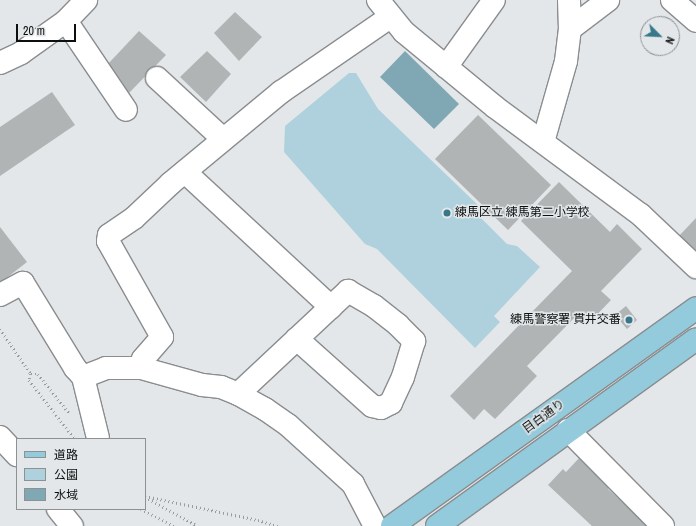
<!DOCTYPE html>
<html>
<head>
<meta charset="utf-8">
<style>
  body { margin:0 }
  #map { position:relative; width:696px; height:526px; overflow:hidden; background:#e3e7e9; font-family:"Archivo Narrow","Noto Sans JP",sans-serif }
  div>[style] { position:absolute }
  .green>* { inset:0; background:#aed1dd }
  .water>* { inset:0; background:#80a7b4 }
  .building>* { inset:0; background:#b0b4b5 }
  .path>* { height:2.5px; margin-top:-1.25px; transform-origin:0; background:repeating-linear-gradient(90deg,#999c9e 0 1px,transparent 0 4px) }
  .roads { filter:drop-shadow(1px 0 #8a8d8f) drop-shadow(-1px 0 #8a8d8f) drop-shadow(0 1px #8a8d8f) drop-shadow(0 -1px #8a8d8f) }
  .minor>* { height:22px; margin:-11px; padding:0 11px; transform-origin:11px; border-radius:11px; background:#fff }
  .major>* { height:22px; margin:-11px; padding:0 11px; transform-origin:11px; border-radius:11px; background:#94cbdc }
  .dots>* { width:11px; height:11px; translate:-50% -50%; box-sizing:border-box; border:2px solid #e3e7e9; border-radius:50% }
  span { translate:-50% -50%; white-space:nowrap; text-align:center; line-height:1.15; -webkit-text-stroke:3px #e3e7e9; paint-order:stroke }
  .poi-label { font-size:12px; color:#0d0f0f }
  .left { translate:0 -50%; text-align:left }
  .right { translate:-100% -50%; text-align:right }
  .street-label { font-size:12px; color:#0d0f0f }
  .legend { position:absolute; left:16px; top:438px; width:130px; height:72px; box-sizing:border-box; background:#e3e7e9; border:1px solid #8d9192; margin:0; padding:5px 7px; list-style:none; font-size:12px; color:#0d0f0f }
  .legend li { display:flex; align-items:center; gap:8px; height:20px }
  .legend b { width:20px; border:1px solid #8d9192 }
  .north { position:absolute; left:640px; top:16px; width:40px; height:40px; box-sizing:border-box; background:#e3e7e9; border:1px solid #8d9192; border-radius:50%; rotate:114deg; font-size:11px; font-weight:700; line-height:16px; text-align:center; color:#0d0f0f }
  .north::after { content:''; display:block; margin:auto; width:14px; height:18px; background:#36778a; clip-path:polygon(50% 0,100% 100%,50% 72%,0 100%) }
  .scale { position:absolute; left:16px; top:24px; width:60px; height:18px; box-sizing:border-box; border:2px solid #0d0f0f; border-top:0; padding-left:5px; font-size:12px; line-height:14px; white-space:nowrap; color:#0d0f0f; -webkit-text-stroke:3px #e3e7e9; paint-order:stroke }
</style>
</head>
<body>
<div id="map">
  <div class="green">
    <div style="clip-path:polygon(349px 73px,356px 73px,378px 109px,481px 208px,477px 214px,507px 244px,517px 246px,540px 267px,494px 316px,500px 322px,475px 348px,377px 249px,365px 244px,284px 152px,285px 126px)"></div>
  </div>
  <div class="water">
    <div style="clip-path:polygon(405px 51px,459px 104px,434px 129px,380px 77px)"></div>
  </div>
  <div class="building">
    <div style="clip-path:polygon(235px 12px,262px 37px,239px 61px,214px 33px)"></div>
    <div style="clip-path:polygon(139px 31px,166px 55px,129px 93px,107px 65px)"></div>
    <div style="clip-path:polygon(207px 51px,231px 74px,206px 102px,180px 77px)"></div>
    <div style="clip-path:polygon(52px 92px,75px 125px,0 176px,0 127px)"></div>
    <div style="clip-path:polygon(478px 115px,551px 185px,508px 230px,435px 159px)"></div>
    <div style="clip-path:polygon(559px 182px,610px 232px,617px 224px,642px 249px,601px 291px,611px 300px,589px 323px,579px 313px,527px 366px,537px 376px,495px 419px,484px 409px,474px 420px,450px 396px,572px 271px,521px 221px)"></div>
    <div style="clip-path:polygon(696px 218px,696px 254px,678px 237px)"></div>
    <div style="clip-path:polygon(0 227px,27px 262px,0 283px)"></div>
    <div style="clip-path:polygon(626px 306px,637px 320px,627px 329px,615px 315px)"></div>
    <div style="clip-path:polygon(581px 456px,613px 484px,608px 489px,649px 526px,592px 526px,548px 485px,563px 469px,566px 472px)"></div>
  </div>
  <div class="path">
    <div style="left:0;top:329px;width:55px;rotate:55.4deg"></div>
    <div style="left:31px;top:374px;width:7px"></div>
    <div style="left:38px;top:374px;width:51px;rotate:51.3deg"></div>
    <div style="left:31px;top:374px;width:6px;rotate:108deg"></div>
    <div style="left:29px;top:380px;width:75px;rotate:52.1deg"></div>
    <div style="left:145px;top:496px;width:116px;rotate:12deg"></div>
    <div style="left:258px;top:520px;width:21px;rotate:17deg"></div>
    <div style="left:145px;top:497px;width:60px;rotate:28.7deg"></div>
    <div style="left:141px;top:509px;width:37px;rotate:27deg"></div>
  </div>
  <div class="roads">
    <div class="minor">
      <div style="left:378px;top:0;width:41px;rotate:50.9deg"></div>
      <div style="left:404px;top:32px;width:118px;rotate:39.5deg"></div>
      <div style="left:495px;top:107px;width:182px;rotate:36.5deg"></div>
      <div style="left:641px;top:215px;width:76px;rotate:43.4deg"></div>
      <div style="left:672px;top:0;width:32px;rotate:41deg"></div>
      <div style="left:66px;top:21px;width:107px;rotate:56deg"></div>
      <div style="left:570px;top:29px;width:48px;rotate:-37.3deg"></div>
      <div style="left:0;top:63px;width:23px;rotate:-25deg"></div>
      <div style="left:21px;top:53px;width:55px;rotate:-35.4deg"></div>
      <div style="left:66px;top:21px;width:29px;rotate:-46deg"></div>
      <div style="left:446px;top:67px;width:82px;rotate:-54.4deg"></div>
      <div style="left:157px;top:78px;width:90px;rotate:42.7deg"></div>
      <div style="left:543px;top:142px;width:84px;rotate:-74.1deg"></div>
      <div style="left:566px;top:61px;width:32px;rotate:-83deg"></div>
      <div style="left:570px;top:29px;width:29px;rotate:-92deg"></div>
      <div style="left:185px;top:172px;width:199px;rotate:42.8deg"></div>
      <div style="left:0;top:295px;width:26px;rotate:-28deg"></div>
      <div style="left:23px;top:283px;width:100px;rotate:58.5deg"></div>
      <div style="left:75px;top:368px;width:12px;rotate:48deg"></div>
      <div style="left:83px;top:377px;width:63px;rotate:76.2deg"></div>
      <div style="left:141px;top:368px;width:9px;rotate:-77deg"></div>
      <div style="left:143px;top:359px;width:29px;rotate:-49deg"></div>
      <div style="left:162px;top:337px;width:110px;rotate:-119.4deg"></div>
      <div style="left:108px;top:241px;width:6px;rotate:-81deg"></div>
      <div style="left:109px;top:235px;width:30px;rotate:-34deg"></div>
      <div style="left:134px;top:218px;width:51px;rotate:-43.4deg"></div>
      <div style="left:171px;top:183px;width:143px;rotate:-39.6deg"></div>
      <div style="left:281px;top:92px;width:132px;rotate:-34.5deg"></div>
      <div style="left:83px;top:377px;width:25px;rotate:-21deg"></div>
      <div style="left:106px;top:368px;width:35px"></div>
      <div style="left:141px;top:368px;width:63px;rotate:15.6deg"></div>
      <div style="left:202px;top:385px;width:19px;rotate:6deg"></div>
      <div style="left:221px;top:387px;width:18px;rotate:22deg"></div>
      <div style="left:238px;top:394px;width:31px;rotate:29deg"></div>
      <div style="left:265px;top:409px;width:28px;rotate:35deg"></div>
      <div style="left:288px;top:425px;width:88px;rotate:42.2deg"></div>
      <div style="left:353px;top:484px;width:47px;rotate:62.4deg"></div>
      <div style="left:238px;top:394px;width:151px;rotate:-43.1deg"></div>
      <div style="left:348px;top:291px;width:30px;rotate:30deg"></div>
      <div style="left:374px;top:306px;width:31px;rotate:38deg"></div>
      <div style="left:398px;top:325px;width:23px;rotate:45deg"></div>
      <div style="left:414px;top:341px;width:38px;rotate:107deg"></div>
      <div style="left:403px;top:377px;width:29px;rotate:115deg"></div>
      <div style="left:391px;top:403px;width:11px;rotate:153deg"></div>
      <div style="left:381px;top:408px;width:9px;rotate:-167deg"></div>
      <div style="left:372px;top:406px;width:101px;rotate:-138.2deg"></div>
      <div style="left:568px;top:430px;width:135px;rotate:45.3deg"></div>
      <div style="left:0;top:437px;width:25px;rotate:47deg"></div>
      <div style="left:58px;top:509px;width:22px;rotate:51deg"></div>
    </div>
    <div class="major">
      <div style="left:392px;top:526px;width:374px;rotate:-35.6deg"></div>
      <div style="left:437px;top:526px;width:319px;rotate:-35.8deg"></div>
    </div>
  </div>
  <div class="dots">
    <div style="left:447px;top:213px;background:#36778a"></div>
    <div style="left:629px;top:320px;background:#36778a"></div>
  </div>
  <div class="poi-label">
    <span class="left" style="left:455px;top:213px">練馬区立 練馬第二小学校</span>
    <span class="right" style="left:621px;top:320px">練馬警察署 貫井交番</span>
  </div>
  <div class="street-label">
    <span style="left:544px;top:417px;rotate:-36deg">目白通り</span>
  </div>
  <ul class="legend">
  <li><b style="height:5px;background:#94cbdc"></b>道路</li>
  <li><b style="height:11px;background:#aed1dd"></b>公園</li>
  <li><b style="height:11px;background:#80a7b4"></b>水域</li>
  </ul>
  <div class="north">N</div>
  <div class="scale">20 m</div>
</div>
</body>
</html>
